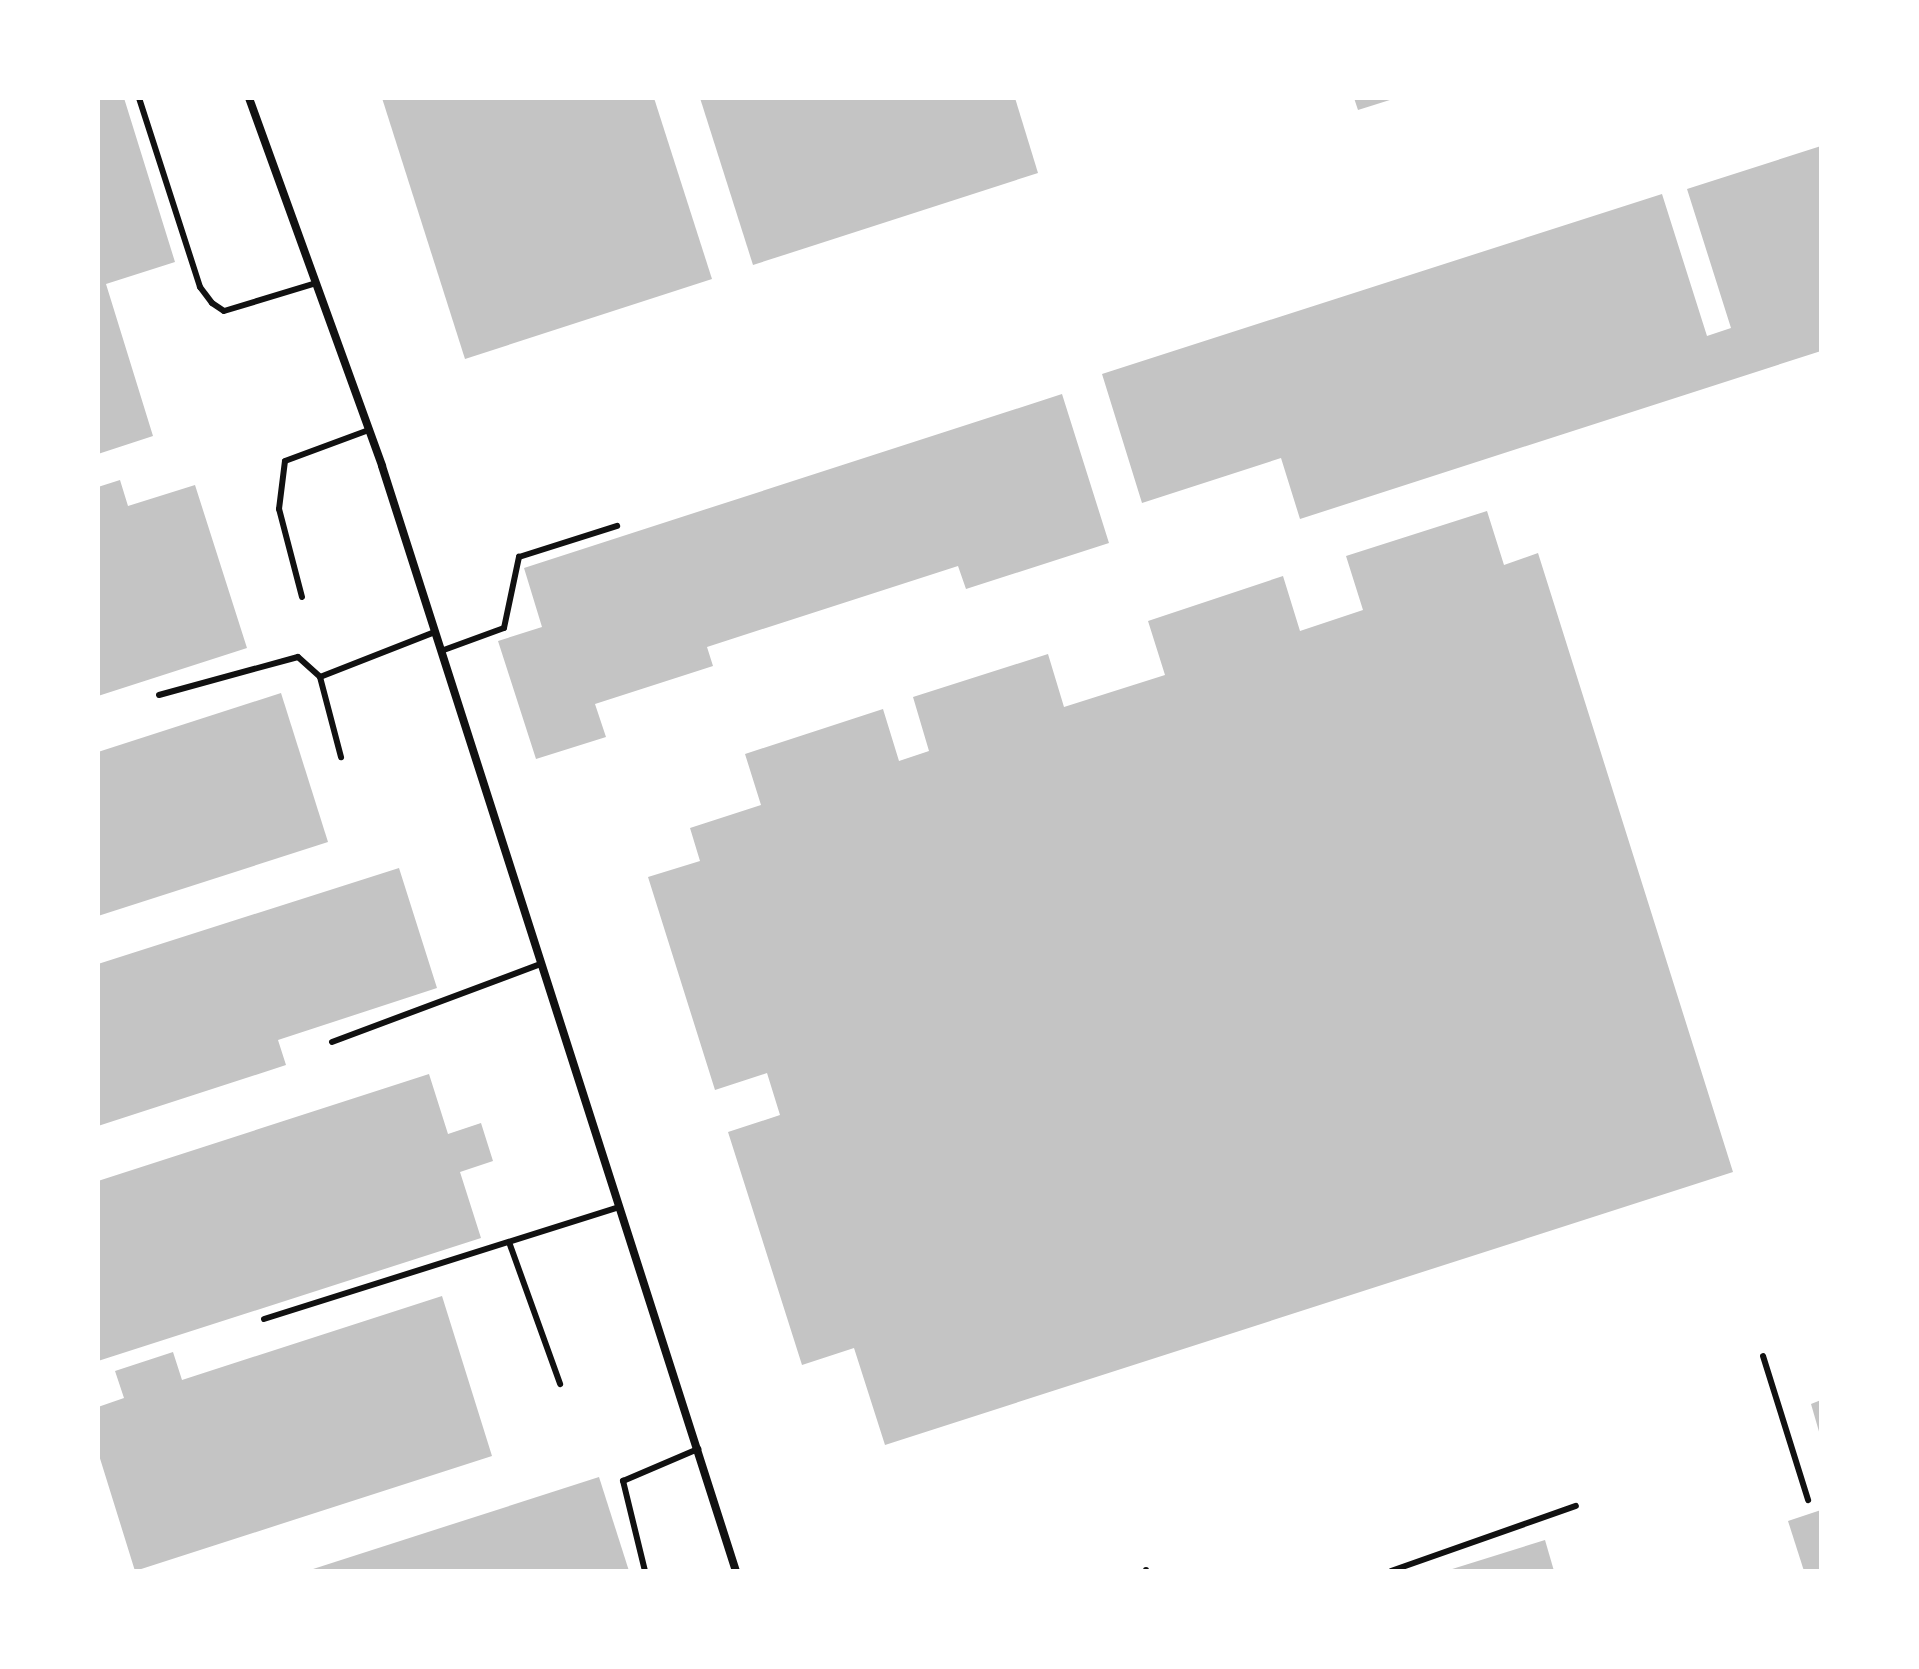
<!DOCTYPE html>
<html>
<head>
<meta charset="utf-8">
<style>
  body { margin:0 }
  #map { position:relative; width:1919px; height:1669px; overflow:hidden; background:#fff; font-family:"Asap Condensed",sans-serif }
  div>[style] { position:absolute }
  .building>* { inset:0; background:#c4c4c4 }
  .service>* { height:6px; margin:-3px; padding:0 3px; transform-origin:3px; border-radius:3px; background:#111 }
  .minor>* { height:8px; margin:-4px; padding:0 4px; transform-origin:4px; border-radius:4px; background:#111 }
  span { translate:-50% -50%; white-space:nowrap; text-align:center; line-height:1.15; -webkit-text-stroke:6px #fff; paint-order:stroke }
  .frame { position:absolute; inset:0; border:100px solid #fff; pointer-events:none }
</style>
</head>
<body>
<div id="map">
  <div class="building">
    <div style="clip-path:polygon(98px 98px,124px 98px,175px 262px,106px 284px,153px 436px,98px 454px)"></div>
    <div style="clip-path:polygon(382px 98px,654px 98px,712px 279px,465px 359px)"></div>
    <div style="clip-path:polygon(700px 98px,1015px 98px,1038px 173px,753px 265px)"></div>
    <div style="clip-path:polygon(1354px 98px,1392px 98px,1393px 99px,1358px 110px)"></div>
    <div style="clip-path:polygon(1821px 146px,1821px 351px,1300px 519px,1281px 458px,1142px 503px,1102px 374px,1662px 194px,1707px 336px,1731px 328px,1687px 189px)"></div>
    <div style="clip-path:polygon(1062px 394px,1109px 543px,966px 589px,958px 566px,707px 647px,713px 666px,595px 704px,606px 737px,536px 759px,498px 641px,542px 627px,524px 568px)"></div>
    <div style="clip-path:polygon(120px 480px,128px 506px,195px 485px,247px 648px,98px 696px,98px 487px)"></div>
    <div style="clip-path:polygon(1487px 511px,1504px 565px,1538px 553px,1733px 1172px,885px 1445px,854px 1348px,802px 1365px,728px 1132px,780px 1115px,767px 1073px,715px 1090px,648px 877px,700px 861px,690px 828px,761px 805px,745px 754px,883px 709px,899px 761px,929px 751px,913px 697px,1048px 654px,1064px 707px,1165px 675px,1148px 621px,1283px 576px,1300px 631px,1363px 610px,1346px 556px)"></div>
    <div style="clip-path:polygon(281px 693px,328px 842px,98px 916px,98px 752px)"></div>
    <div style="clip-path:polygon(399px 868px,437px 988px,278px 1040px,286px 1065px,98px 1126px,98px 964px)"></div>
    <div style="clip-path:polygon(429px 1074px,448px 1134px,481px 1123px,493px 1161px,460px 1172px,481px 1238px,98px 1361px,98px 1181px)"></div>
    <div style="clip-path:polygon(442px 1296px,492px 1456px,135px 1571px,98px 1452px,98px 1407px,124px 1398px,115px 1371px,173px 1352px,182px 1380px)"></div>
    <div style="clip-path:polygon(1821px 1400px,1821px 1435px,1820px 1435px,1811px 1404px)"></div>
    <div style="clip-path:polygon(599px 1477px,629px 1571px,310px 1571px,310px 1570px)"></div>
    <div style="clip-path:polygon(1821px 1510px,1821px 1571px,1804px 1571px,1788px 1521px)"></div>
    <div style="clip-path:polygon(1545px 1540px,1554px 1571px,1449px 1571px,1449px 1570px)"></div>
  </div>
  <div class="service">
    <div style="left:139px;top:98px;width:199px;rotate:72.1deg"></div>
    <div style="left:200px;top:287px;width:20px;rotate:53deg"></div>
    <div style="left:212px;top:303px;width:14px;rotate:34deg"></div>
    <div style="left:224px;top:311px;width:96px;rotate:-16.9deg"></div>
    <div style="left:302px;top:597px;width:91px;rotate:-104.6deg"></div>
    <div style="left:279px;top:509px;width:48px;rotate:-82.9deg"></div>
    <div style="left:285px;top:461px;width:90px;rotate:-20.3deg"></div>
    <div style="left:441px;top:651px;width:67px;rotate:-20.1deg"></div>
    <div style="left:504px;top:628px;width:73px;rotate:-78.1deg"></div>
    <div style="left:519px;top:557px;width:103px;rotate:-17.6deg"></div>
    <div style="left:320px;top:677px;width:123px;rotate:-21.4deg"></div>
    <div style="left:159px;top:695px;width:144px;rotate:-15.3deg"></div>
    <div style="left:298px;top:657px;width:30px;rotate:42deg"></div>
    <div style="left:320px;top:677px;width:83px;rotate:75.3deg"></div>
    <div style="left:332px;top:1042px;width:223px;rotate:-20.5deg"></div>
    <div style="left:509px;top:1242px;width:151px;rotate:70.2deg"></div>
    <div style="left:264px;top:1319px;width:373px;rotate:-17.5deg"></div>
    <div style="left:1763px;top:1356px;width:151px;rotate:72.6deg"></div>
    <div style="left:1146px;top:1570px;width:1px;rotate:90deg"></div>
    <div style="left:645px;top:1571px;width:93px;rotate:-103.7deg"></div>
    <div style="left:623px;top:1481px;width:82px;rotate:-23.1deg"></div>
    <div style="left:1391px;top:1571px;width:196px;rotate:-19.4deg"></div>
  </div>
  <div class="minor">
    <div style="left:249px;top:98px;width:391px;rotate:70.1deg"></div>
    <div style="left:382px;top:466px;width:1160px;rotate:72.24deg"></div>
  </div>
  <div class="frame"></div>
</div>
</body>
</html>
